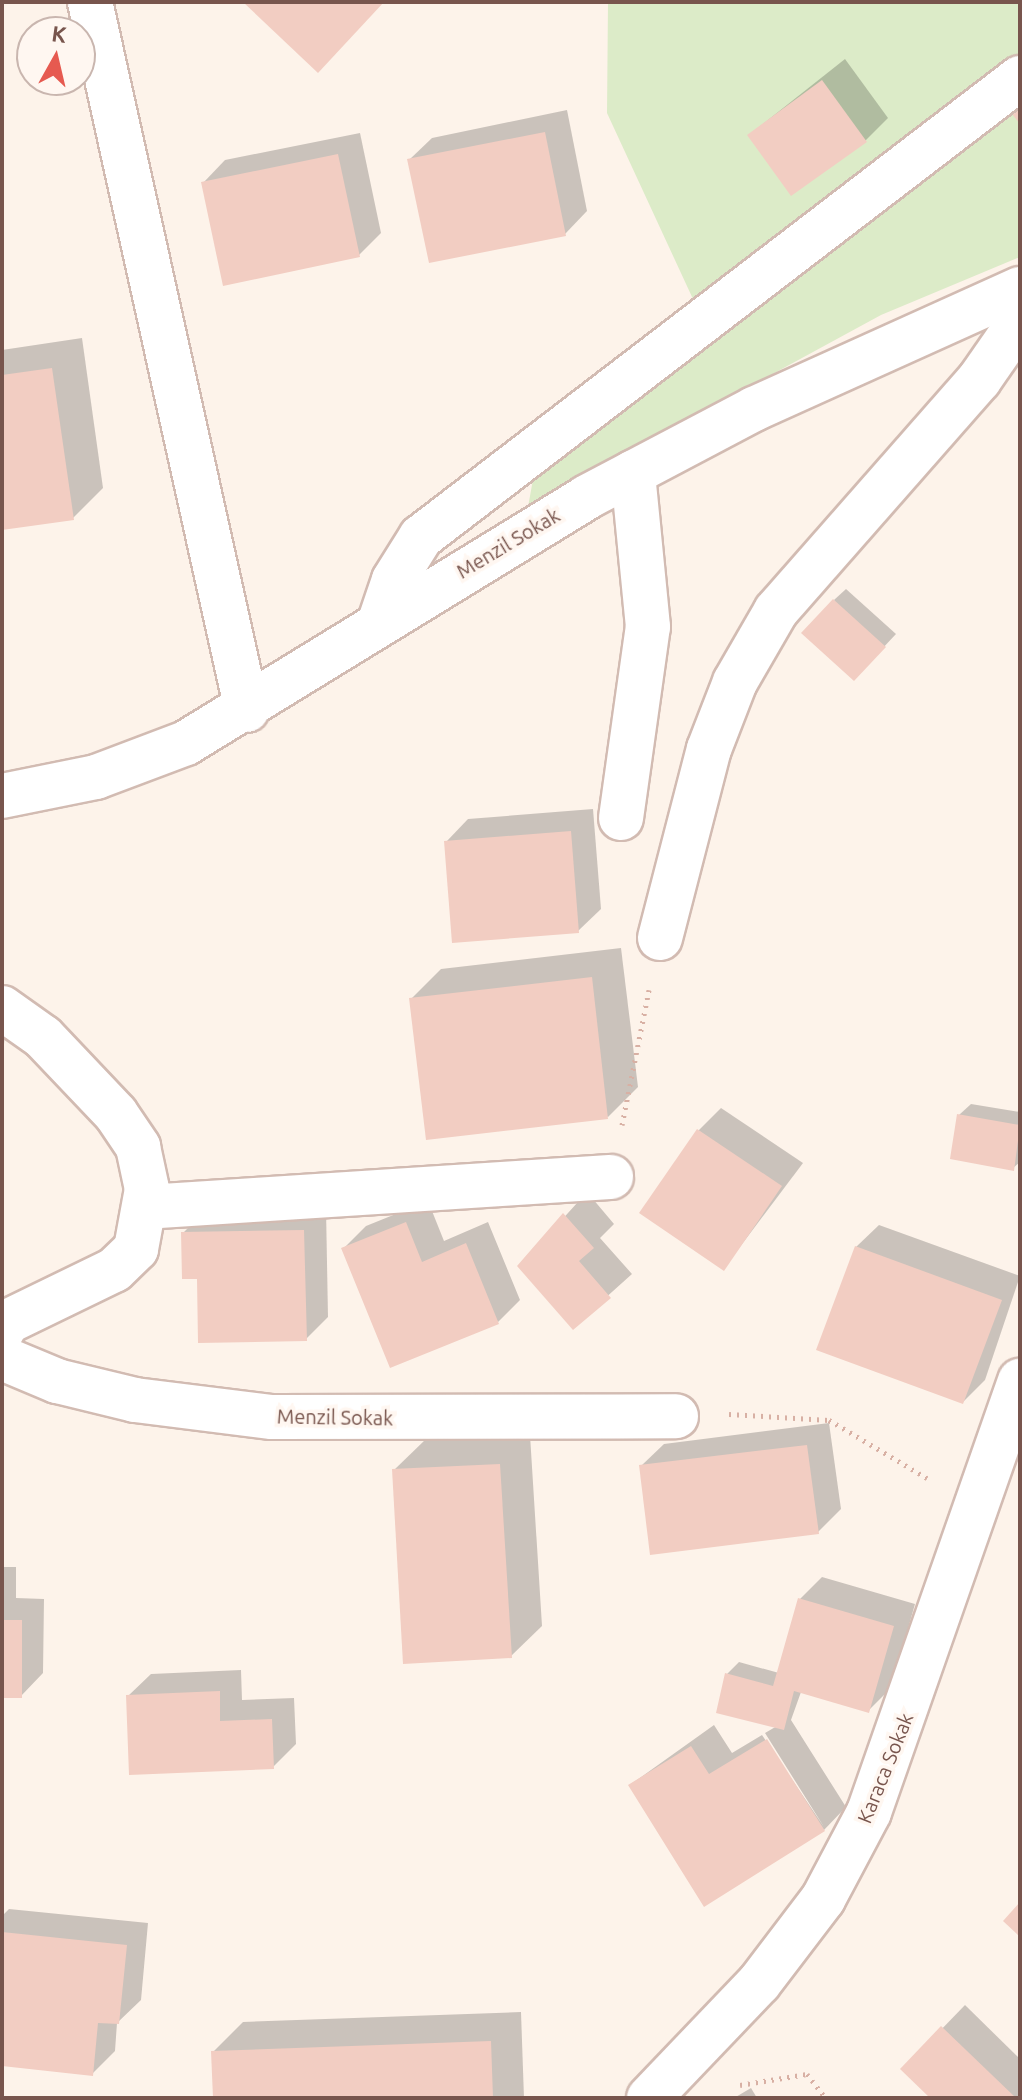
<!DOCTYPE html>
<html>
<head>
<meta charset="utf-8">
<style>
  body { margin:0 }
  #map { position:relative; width:1022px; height:2100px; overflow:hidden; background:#fdf3ea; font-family:Ubuntu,sans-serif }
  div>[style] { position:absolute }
  .green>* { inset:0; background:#dcebc8 }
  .shadow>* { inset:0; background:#0003 }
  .building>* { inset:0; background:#f2cdc2 }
  .path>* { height:5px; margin-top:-2.5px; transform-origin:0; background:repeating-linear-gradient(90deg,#d8b0a4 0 2px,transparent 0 8px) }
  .roads { filter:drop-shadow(2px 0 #d2bbb2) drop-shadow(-2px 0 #d2bbb2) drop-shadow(0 2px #d2bbb2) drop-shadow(0 -2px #d2bbb2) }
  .minor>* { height:44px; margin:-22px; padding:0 22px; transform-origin:22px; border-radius:22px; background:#fff }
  span { translate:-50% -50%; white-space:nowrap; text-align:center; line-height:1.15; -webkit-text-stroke:7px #fff7f1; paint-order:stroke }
  .street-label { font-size:20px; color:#78554d }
  .frame { position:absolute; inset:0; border:4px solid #78554d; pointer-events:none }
  .north { position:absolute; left:16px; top:16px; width:80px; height:80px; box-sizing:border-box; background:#fff7f1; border:2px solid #c9b6af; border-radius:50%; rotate:8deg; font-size:22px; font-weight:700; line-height:32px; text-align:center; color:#78554d }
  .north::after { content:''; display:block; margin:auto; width:28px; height:36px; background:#e65a50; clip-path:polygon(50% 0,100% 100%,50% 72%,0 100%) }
</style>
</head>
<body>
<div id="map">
  <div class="green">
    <div style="clip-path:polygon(608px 2px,1020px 2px,1020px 257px,881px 315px,528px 507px,534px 474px,711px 338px,607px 113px)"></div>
  </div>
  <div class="shadow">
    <div style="clip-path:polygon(845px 59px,888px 118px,865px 141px,749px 135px)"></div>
    <div style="clip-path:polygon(567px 110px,587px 211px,565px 234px,409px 160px,432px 138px)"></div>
    <div style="clip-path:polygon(360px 133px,381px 233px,359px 255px,203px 183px,225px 160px)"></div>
    <div style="clip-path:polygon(82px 338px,103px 488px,73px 518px,2px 528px,2px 350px)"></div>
    <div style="clip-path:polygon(846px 589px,896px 634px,865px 667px,834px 600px)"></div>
    <div style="clip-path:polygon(593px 809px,601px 909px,578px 931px,446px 842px,468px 819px)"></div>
    <div style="clip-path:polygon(621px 948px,638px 1087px,608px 1117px,411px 999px,441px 969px)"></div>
    <div style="clip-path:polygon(2px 991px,9px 992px,2px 1065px)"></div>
    <div style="clip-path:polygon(971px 1104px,1020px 1112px,1020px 1162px,1013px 1168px,959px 1115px)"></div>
    <div style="clip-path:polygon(721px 1108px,803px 1163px,724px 1268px,698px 1131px)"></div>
    <div style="clip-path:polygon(587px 1192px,614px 1224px,600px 1238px,632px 1274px,573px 1327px,520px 1266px)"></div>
    <div style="clip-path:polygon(428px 1201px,444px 1241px,488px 1222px,520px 1300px,498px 1322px,343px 1249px,366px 1226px)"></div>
    <div style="clip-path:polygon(326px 1208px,328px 1317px,306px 1339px,199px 1277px,183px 1233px,206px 1210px)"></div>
    <div style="clip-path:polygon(879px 1225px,1020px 1276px,985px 1380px,963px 1402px,856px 1247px)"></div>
    <div style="clip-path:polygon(829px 1423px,841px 1509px,818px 1532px,641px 1466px,664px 1444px)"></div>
    <div style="clip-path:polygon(530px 1435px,542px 1626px,511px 1656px,394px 1470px,425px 1440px)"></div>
    <div style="clip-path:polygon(2px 1567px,16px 1567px,16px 1598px,44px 1599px,43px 1673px,21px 1696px,2px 1696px)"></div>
    <div style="clip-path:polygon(822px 1577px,915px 1604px,891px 1688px,869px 1710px,801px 1692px,791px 1720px,846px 1807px,824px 1830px,630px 1785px,714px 1725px,732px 1753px,762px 1735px,824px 1827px,765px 1733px,777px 1726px,727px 1674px,739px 1662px,779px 1673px,800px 1599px)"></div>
    <div style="clip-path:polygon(241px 1670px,242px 1700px,294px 1698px,296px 1744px,273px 1767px,128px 1696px,151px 1674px)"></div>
    <div style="clip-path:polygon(9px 1909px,148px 1923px,141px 2000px,117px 2023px,115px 2051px,92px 2074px,2px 2064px,2px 1916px)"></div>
    <div style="clip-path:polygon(965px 2005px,1020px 2059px,1020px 2098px,933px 2098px,903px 2069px)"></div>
    <div style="clip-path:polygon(521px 2012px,524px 2098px,215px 2098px,213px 2052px,243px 2022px)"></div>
    <div style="clip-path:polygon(751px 2088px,757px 2098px,734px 2098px)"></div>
  </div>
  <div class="building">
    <div style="clip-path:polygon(243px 2px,384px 2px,318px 73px)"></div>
    <div style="clip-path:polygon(822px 80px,867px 142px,791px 196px,747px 135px)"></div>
    <div style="clip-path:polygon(1020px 108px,1020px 124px,1012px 114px)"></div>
    <div style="clip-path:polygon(545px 132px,566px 236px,429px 263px,407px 159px)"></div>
    <div style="clip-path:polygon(338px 154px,360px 257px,223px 286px,201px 182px)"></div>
    <div style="clip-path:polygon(52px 368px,74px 520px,2px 530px,2px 375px)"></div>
    <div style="clip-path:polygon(833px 599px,886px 647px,854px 681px,801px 633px)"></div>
    <div style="clip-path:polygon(571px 831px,579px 933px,452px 943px,444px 841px)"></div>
    <div style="clip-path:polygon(592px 977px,608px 1119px,426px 1140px,409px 998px)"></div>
    <div style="clip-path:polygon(957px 1114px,1020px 1125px,1014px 1171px,950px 1159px)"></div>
    <div style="clip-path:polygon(697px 1129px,782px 1186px,724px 1271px,639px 1213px)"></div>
    <div style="clip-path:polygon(563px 1213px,594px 1248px,579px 1261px,611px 1298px,573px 1330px,517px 1266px)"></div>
    <div style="clip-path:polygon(406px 1222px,422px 1262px,466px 1243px,499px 1324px,390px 1368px,341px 1248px)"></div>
    <div style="clip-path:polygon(304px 1230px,307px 1341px,198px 1343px,197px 1279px,182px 1279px,181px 1232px)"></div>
    <div style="clip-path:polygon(855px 1246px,1002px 1300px,963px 1404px,816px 1350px)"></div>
    <div style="clip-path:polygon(807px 1445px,819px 1534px,650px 1555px,639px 1465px)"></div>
    <div style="clip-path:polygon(500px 1464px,512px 1658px,403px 1664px,392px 1469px)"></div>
    <div style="clip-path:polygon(798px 1598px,894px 1626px,869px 1713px,794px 1691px,784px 1730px,716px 1713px,725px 1673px,773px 1686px)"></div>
    <div style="clip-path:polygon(2px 1620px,22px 1620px,22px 1698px,2px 1698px)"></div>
    <div style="clip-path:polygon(220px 1691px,220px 1721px,272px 1719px,274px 1769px,129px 1775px,126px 1695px)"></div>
    <div style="clip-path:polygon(767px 1739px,825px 1831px,704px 1907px,628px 1785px,691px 1746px,709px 1774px)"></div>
    <div style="clip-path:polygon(1020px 1902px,1020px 1937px,1003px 1921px)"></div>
    <div style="clip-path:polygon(2px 1932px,127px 1945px,119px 2024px,98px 2023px,93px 2076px,2px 2066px)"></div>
    <div style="clip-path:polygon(941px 2026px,1016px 2098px,930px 2098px,900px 2069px)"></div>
    <div style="clip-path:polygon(491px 2041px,493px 2098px,213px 2098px,211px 2051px)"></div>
  </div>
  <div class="path">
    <div style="left:622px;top:1125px;width:138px;rotate:-78.7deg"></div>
    <div style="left:729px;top:1414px;width:100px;rotate:3.4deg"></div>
    <div style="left:829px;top:1420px;width:114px;rotate:30.6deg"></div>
    <div style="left:740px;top:2085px;width:68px;rotate:-9.3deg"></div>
    <div style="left:807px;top:2074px;width:31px;rotate:52deg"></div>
  </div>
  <div class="roads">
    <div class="minor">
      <div style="left:90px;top:2px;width:725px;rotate:77.5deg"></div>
      <div style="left:379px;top:624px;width:46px;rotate:-71.2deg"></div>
      <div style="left:394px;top:580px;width:51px;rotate:-57.9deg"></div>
      <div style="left:421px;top:537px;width:755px;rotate:-37.46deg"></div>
      <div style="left:2px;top:796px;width:96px;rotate:-11.4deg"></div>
      <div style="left:96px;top:777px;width:96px;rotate:-20.7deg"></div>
      <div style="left:186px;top:743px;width:470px;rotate:-31.5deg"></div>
      <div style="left:587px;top:497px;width:189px;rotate:-27.8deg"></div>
      <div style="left:754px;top:409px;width:292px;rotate:-24.3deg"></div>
      <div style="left:621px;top:818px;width:193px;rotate:-82deg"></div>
      <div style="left:648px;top:627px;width:155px;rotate:-95.6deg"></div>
      <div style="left:660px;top:938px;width:195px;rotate:-75.5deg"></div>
      <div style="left:709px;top:749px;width:72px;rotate:-68.8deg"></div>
      <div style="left:735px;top:682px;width:82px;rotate:-60deg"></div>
      <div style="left:776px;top:611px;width:308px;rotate:-48.7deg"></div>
      <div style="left:979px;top:380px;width:72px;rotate:-55.2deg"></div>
      <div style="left:2px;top:1008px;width:50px;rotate:35.3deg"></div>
      <div style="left:43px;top:1037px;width:106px;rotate:46.5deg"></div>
      <div style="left:116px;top:1114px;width:40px;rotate:56deg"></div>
      <div style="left:138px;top:1147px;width:43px;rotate:77.9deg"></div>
      <div style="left:147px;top:1189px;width:61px;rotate:100.4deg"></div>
      <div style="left:136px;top:1249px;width:30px;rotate:136deg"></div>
      <div style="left:114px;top:1270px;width:119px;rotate:154.1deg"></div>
      <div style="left:7px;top:1322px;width:10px;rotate:119deg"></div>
      <div style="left:146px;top:1207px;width:466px;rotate:-3.7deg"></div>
      <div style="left:2px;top:1358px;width:60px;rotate:22.7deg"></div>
      <div style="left:57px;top:1381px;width:80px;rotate:13.7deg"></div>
      <div style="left:135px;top:1400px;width:138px;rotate:7.1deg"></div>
      <div style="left:272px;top:1417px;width:404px;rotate:-0.1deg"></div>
      <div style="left:649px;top:2098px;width:159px;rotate:-46.3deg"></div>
      <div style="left:759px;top:1983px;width:106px;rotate:-52.7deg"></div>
      <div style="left:823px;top:1899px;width:98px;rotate:-62.1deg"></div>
      <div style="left:869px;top:1812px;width:457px;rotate:-70.7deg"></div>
    </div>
  </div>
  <div class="street-label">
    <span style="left:508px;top:543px;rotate:-31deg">Menzil Sokak</span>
    <span style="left:335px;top:1417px;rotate:1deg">Menzil Sokak</span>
    <span style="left:885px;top:1768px;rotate:-68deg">Karaca Sokak</span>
  </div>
  <div class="frame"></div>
  <div class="north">K</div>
</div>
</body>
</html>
